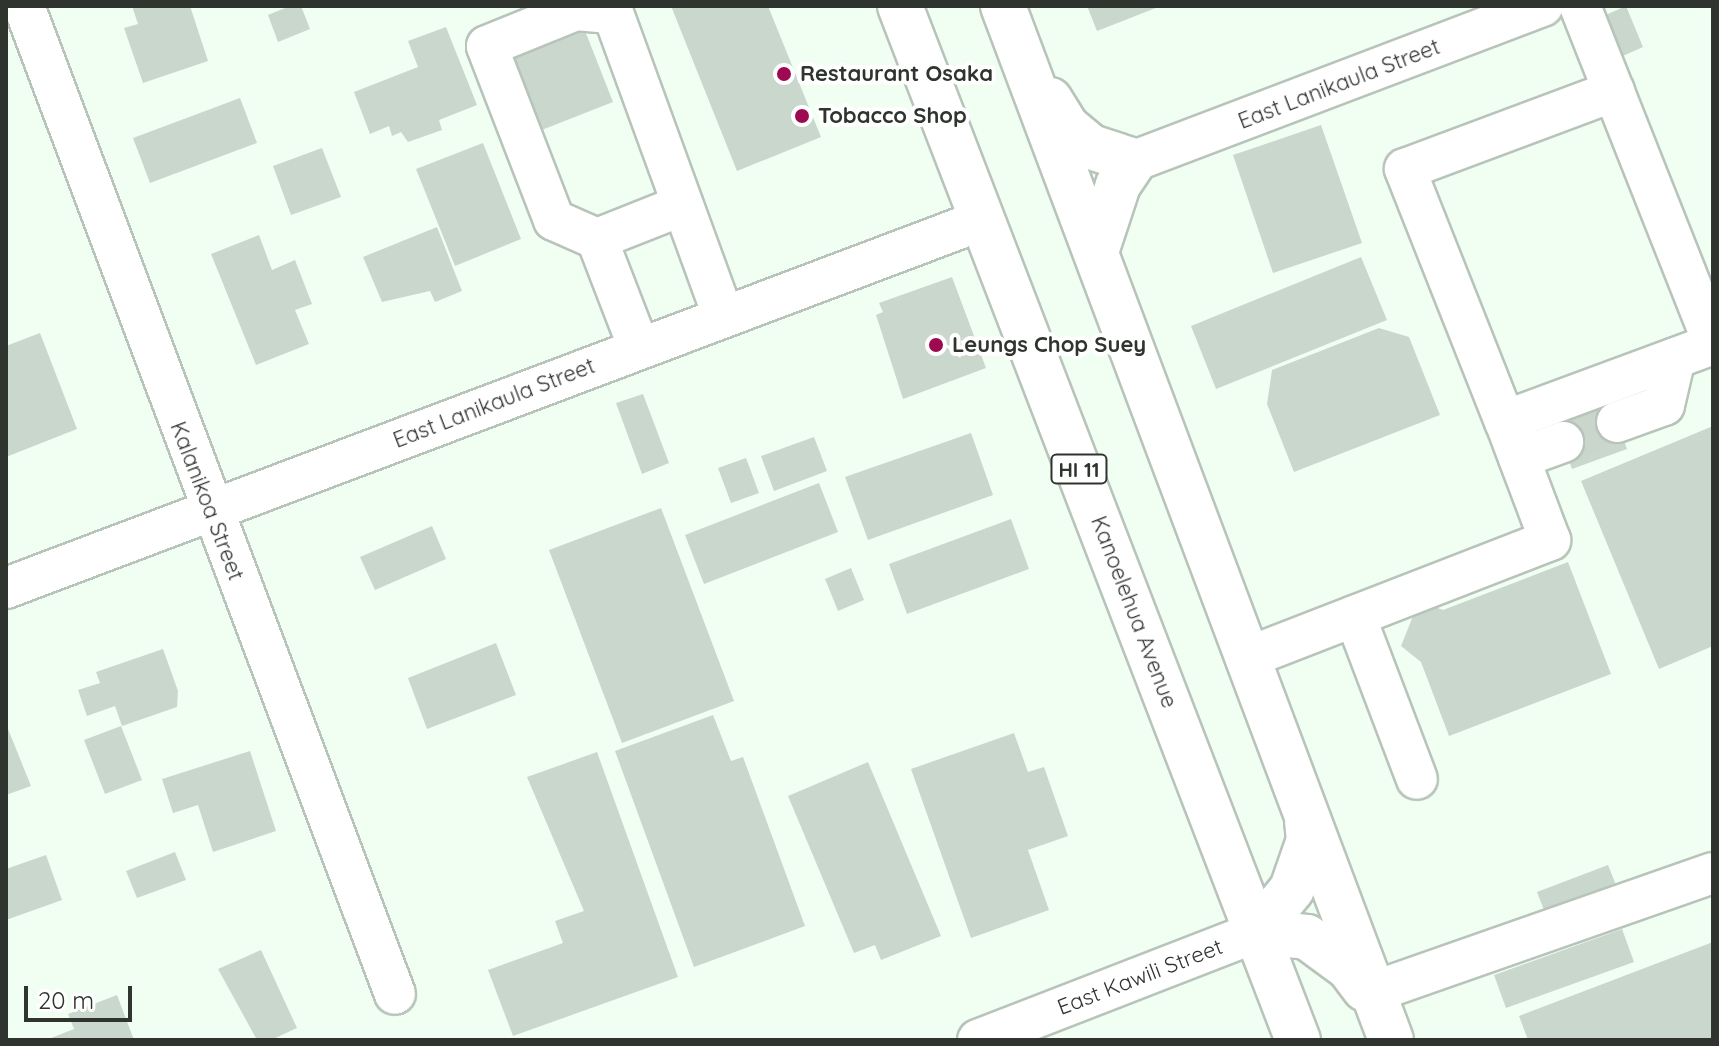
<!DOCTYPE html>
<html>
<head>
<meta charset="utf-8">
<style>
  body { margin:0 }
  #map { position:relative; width:1719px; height:1046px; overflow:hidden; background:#f1fff3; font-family:Quicksand,sans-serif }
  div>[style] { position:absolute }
  .building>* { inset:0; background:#cad7cc }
  .minor-tunnel>* { height:40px; margin-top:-20px; transform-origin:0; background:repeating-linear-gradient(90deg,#cad6cc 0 40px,transparent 0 60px) }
  .roads { filter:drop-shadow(2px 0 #b8c4ba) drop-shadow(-2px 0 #b8c4ba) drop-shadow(0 2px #b8c4ba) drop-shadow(0 -2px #b8c4ba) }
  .minor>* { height:40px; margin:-20px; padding:0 20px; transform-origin:20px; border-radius:20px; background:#fff }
  .highway>* { height:44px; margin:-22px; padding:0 22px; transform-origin:22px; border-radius:22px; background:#fff }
  .dots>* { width:22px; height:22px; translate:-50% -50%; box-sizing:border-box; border:4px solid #fff; border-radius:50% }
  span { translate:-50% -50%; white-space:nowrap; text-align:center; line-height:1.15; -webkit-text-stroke:8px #fff; paint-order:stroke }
  .shield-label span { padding:2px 6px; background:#fff; border:2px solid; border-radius:6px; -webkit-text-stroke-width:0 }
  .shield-label { font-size:20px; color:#2f342f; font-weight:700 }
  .poi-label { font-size:22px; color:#2f342f; font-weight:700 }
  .left { translate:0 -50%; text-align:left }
  .street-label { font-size:22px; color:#2f342f }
  .frame { position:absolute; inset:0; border:8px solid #2f342f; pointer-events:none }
  .scale { position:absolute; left:24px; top:986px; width:108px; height:36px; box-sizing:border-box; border:4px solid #2f342f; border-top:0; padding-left:10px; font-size:24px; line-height:28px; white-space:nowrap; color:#2f342f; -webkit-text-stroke:6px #fff; paint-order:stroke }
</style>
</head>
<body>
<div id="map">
  <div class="building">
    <div style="clip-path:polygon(132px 6px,190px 6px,208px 61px,143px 83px,124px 28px,138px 24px)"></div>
    <div style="clip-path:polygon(290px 6px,301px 6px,310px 29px,278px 42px,268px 15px)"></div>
    <div style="clip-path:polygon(671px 6px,768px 6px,821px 137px,737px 171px)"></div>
    <div style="clip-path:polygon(1087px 6px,1161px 6px,1097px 31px)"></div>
    <div style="clip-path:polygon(1626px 6px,1643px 47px,1616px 59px,1599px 18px)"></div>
    <div style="clip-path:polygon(582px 23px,613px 102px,529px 135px,498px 56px)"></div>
    <div style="clip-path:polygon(446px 27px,477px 105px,439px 120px,442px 130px,408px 142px,401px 132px,392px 136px,389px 126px,370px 134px,354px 92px,418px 67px,408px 41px)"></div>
    <div style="clip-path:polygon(240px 98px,257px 143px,150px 183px,133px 138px)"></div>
    <div style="clip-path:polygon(1321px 125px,1362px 243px,1273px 273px,1233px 155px)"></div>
    <div style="clip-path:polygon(483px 143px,521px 239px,455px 266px,416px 169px)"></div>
    <div style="clip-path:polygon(322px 148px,341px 197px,291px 215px,273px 166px)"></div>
    <div style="clip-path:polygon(437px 227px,462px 291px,435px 302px,430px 291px,382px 302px,363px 257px)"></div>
    <div style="clip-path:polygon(259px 235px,272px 270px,295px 260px,312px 304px,295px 310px,309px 344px,256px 365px,211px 254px)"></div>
    <div style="clip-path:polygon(1361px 257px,1387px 320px,1216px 389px,1191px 326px)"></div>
    <div style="clip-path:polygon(952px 277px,986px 368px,903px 399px,876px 315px,883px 312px,879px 303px)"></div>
    <div style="clip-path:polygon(1379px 328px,1409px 337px,1440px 415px,1294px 472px,1267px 404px,1272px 370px)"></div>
    <div style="clip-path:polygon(40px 333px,77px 429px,6px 457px,6px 346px)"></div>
    <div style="clip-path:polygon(643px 394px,669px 463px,642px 474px,616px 403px)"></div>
    <div style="clip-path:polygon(1609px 399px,1627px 449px,1572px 469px,1554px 420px)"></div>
    <div style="clip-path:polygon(1713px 426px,1713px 646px,1659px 669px,1581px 481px)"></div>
    <div style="clip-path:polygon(971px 433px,993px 495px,868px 540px,845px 477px)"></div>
    <div style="clip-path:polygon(814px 437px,827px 471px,774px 491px,761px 456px)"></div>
    <div style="clip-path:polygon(746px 458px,759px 493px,731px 503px,718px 468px)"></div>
    <div style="clip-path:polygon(819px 483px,838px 532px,704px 584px,685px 535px)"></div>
    <div style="clip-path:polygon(661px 508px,734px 701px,622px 743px,549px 550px)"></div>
    <div style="clip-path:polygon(1011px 519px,1029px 569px,907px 614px,889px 564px)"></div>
    <div style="clip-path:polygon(432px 526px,446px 559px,375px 590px,360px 557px)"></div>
    <div style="clip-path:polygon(1568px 562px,1611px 674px,1449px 736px,1421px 662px,1401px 646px,1419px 601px,1443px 610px)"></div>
    <div style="clip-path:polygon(851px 568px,864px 600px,838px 611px,825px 579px)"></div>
    <div style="clip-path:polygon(496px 643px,516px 695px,427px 729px,408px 678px)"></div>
    <div style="clip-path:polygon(163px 649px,178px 691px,177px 707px,122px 726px,115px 706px,87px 716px,78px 690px,100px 683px,96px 672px)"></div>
    <div style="clip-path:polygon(713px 715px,731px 761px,743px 757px,805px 926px,694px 967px,615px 751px)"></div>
    <div style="clip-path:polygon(6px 724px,31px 786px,6px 795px)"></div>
    <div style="clip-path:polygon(121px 726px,142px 780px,105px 794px,84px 740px)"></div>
    <div style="clip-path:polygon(1014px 733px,1028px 772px,1044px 767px,1068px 836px,1028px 850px,1049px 910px,971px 938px,911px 769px)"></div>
    <div style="clip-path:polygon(250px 751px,276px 831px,213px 852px,198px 805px,173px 813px,162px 779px)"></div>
    <div style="clip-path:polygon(597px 752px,678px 977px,513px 1036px,488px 970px,563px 943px,555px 921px,584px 911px,527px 777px)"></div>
    <div style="clip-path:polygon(868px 762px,941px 936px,881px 960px,875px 945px,854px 953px,788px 796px)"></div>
    <div style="clip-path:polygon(175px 852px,186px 880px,137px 898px,126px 871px)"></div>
    <div style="clip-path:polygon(46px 855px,62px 900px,6px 920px,6px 869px)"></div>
    <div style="clip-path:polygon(1608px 865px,1618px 890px,1547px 918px,1537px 892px)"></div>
    <div style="clip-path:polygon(1622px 929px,1634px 962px,1506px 1008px,1494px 975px)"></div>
    <div style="clip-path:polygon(1713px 942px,1713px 1040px,1528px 1040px,1519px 1016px)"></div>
    <div style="clip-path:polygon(261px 950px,297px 1028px,271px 1040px,257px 1040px,218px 969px)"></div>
    <div style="clip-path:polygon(117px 995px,134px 1040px,46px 1040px,74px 1029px,68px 1014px)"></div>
  </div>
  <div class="minor-tunnel">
    <div style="left:1563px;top:442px;width:58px;rotate:-20.3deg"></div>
  </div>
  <div class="roads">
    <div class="minor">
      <div style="left:24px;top:6px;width:1055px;rotate:69.42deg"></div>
      <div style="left:1580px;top:6px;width:361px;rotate:68.4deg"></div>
      <div style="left:1614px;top:91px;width:223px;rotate:159.5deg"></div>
      <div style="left:1405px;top:169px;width:271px;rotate:68.4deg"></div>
      <div style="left:1505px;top:421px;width:222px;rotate:-20.3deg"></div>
      <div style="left:1134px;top:161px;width:437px;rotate:-20.8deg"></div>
      <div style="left:597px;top:239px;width:92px;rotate:-21.6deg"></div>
      <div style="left:639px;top:348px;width:117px;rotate:-111.1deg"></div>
      <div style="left:597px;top:239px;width:47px;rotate:-156.2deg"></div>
      <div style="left:554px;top:220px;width:186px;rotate:-111.1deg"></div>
      <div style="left:487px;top:46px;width:96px;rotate:-22deg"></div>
      <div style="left:576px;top:10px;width:37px;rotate:5deg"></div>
      <div style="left:613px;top:13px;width:322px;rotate:70deg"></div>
      <div style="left:1617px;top:422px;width:50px;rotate:-19.9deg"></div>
      <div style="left:1664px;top:405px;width:48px;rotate:-76.8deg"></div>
      <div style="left:1519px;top:458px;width:47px;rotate:-20deg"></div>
      <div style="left:6px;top:588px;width:1043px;rotate:-20.66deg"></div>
      <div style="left:1355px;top:616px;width:174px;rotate:69.2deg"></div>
      <div style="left:1249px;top:657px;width:323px;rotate:-21.2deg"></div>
      <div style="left:1550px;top:540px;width:127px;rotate:-110.7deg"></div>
      <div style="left:1373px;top:992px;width:360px;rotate:-19.3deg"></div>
      <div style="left:978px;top:1040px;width:299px;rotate:-21.2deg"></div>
    </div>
    <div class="highway">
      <div style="left:900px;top:6px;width:1108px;rotate:68.95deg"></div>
      <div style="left:1003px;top:6px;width:1104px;rotate:69.43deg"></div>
      <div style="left:1050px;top:100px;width:32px;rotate:58deg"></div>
      <div style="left:1067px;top:127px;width:31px;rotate:40deg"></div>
      <div style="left:1091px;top:147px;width:45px;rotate:18deg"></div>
      <div style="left:1097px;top:249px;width:67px;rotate:-71.8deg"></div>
      <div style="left:1118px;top:185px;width:29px;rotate:-56deg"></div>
      <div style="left:1257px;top:932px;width:50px;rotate:5.7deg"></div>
      <div style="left:1307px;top:937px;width:52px;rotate:36.4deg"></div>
      <div style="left:1349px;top:968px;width:26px;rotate:53deg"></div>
      <div style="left:1257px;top:932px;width:55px;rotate:-50.9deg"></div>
      <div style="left:1292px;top:889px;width:52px;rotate:-70.9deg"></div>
      <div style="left:1309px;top:840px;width:18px;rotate:-96deg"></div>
    </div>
  </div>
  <div class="dots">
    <div style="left:784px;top:74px;background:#9e0952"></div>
    <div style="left:802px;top:116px;background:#9e0952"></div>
    <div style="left:936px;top:345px;background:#9e0952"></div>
  </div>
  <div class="shield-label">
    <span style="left:1079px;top:469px">HI 11</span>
  </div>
  <div class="poi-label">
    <span class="left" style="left:800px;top:74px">Restaurant Osaka</span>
    <span class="left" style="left:818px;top:116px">Tobacco Shop</span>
    <span class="left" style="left:952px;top:345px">Leungs Chop Suey</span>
  </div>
  <div class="street-label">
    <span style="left:1339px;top:84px;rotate:-21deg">East Lanikaula Street</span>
    <span style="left:494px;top:403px;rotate:-21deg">East Lanikaula Street</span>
    <span style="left:207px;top:501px;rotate:69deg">Kalanikoa Street</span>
    <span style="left:1134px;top:612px;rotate:69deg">Kanoelehua Avenue</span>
    <span style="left:1140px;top:977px;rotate:-21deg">East Kawili Street</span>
  </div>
  <div class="frame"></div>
  <div class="scale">20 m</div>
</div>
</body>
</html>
